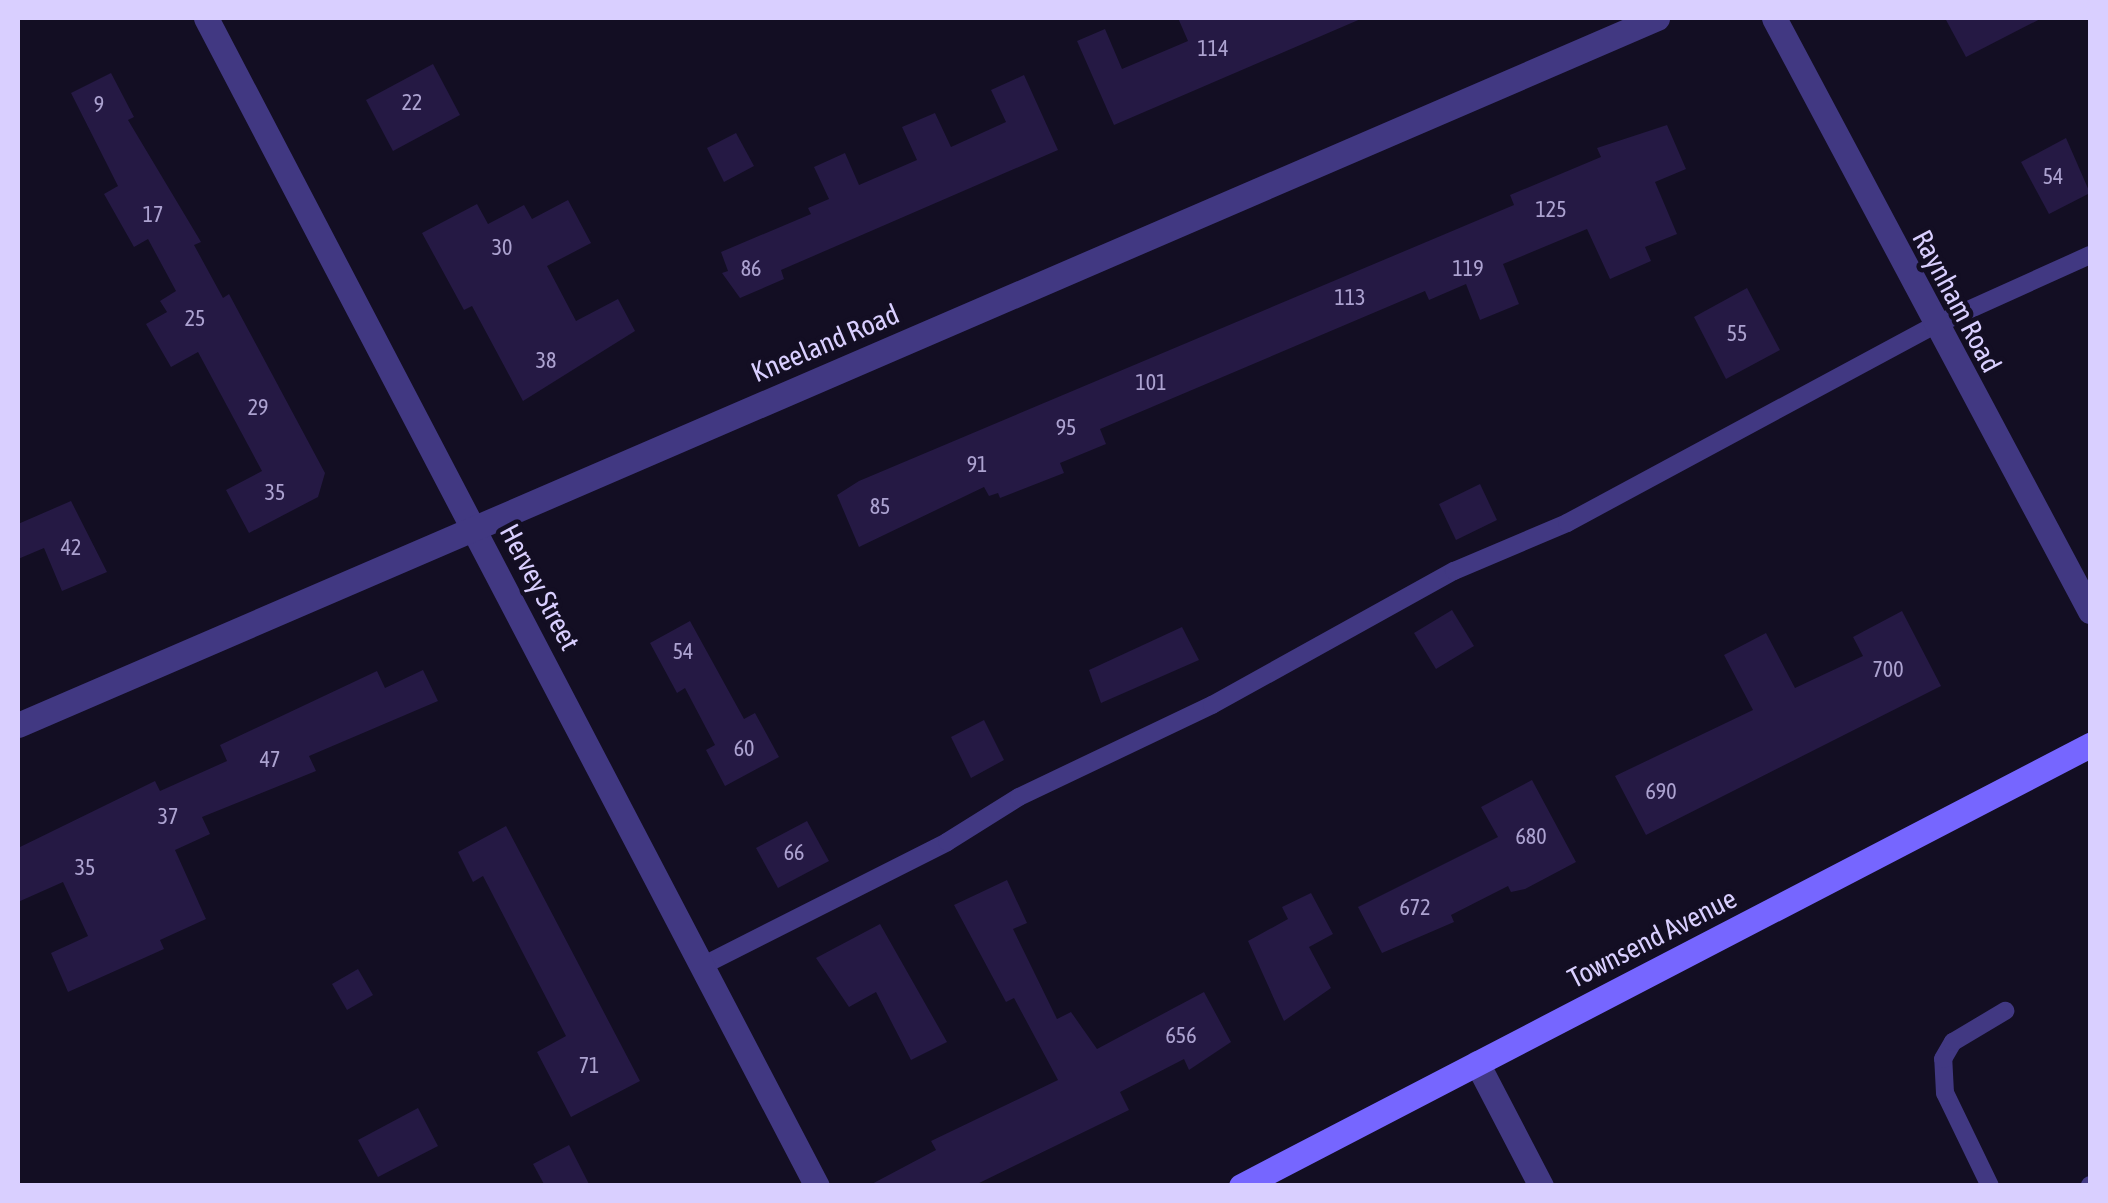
<!DOCTYPE html>
<html>
<head>
<meta charset="utf-8">
<style>
  body { margin:0 }
  #map { position:relative; width:2108px; height:1203px; overflow:hidden; background:#130e23; font-family:"Asap Condensed",sans-serif }
  div>[style] { position:absolute }
  .building>* { inset:0; background:#251944 }
  .service>* { height:18px; margin:-9px; padding:0 9px; transform-origin:9px; border-radius:9px; background:#413882 }
  .minor>* { height:25px; margin:-12.5px; padding:0 12.5px; transform-origin:12.5px; border-radius:12.5px; background:#413882 }
  .secondary>* { height:25px; margin:-12.5px; padding:0 12.5px; transform-origin:12.5px; border-radius:12.5px; background:#7666ff }
  span { translate:-50% -50%; white-space:nowrap; text-align:center; line-height:1.15; -webkit-text-stroke:9px #130e23; paint-order:stroke }
  .number-label { font-size:22px; color:#aca2d0 }
  .number-label span { -webkit-text-stroke-width:0 }
  .street-label { font-size:28px; color:#d9cfff }
  .frame { position:absolute; inset:0; border:20px solid #d9cfff; pointer-events:none }
</style>
</head>
<body>
<div id="map">
  <div class="building">
    <div style="clip-path:polygon(1178px 18px,1363px 18px,1114px 125px,1077px 41px,1105px 29px,1122px 69px,1188px 41px)"></div>
    <div style="clip-path:polygon(1945px 18px,2042px 18px,1966px 57px)"></div>
    <div style="clip-path:polygon(433px 64px,460px 115px,393px 151px,366px 100px)"></div>
    <div style="clip-path:polygon(111px 73px,134px 117px,128px 120px,201px 242px,194px 245px,223px 298px,229px 294px,325px 473px,318px 497px,249px 533px,226px 490px,262px 471px,198px 352px,171px 367px,146px 324px,167px 312px,160px 301px,176px 291px,148px 239px,134px 247px,104px 194px,118px 186px,71px 93px)"></div>
    <div style="clip-path:polygon(1024px 75px,1058px 150px,781px 270px,784px 279px,740px 298px,722px 273px,728px 271px,721px 252px,811px 214px,808px 208px,829px 199px,814px 167px,845px 153px,859px 185px,917px 160px,902px 127px,935px 113px,951px 147px,1006px 122px,991px 90px)"></div>
    <div style="clip-path:polygon(1667px 125px,1686px 169px,1655px 182px,1677px 234px,1645px 247px,1651px 261px,1610px 279px,1587px 229px,1503px 264px,1519px 304px,1480px 320px,1466px 284px,1429px 300px,1425px 291px,1100px 429px,1106px 444px,1060px 463px,1064px 473px,1000px 498px,998px 493px,989px 496px,984px 487px,859px 547px,837px 495px,859px 481px,1514px 205px,1510px 195px,1601px 157px,1597px 148px)"></div>
    <div style="clip-path:polygon(736px 133px,754px 166px,724px 182px,707px 148px)"></div>
    <div style="clip-path:polygon(2066px 138px,2090px 193px,2049px 214px,2021px 162px)"></div>
    <div style="clip-path:polygon(568px 200px,591px 243px,547px 266px,576px 321px,618px 299px,635px 331px,523px 401px,472px 306px,464px 310px,422px 233px,477px 204px,488px 224px,524px 205px,532px 219px)"></div>
    <div style="clip-path:polygon(1747px 288px,1780px 350px,1726px 379px,1694px 317px)"></div>
    <div style="clip-path:polygon(1480px 484px,1497px 520px,1456px 540px,1439px 504px)"></div>
    <div style="clip-path:polygon(71px 501px,107px 572px,62px 591px,44px 548px,18px 559px,18px 524px)"></div>
    <div style="clip-path:polygon(1452px 610px,1474px 646px,1436px 669px,1414px 633px)"></div>
    <div style="clip-path:polygon(1902px 611px,1941px 686px,1646px 835px,1615px 776px,1753px 710px,1724px 655px,1766px 633px,1795px 688px,1863px 656px,1853px 637px)"></div>
    <div style="clip-path:polygon(690px 621px,744px 719px,755px 713px,779px 757px,725px 786px,706px 750px,715px 745px,685px 688px,677px 693px,650px 643px)"></div>
    <div style="clip-path:polygon(1182px 627px,1199px 660px,1101px 703px,1089px 670px)"></div>
    <div style="clip-path:polygon(423px 670px,438px 701px,309px 756px,316px 771px,202px 817px,210px 834px,175px 850px,206px 919px,160px 940px,164px 949px,68px 992px,51px 953px,88px 936px,63px 882px,18px 902px,18px 848px,155px 781px,160px 791px,227px 761px,220px 745px,377px 671px,385px 688px)"></div>
    <div style="clip-path:polygon(984px 720px,1004px 760px,971px 778px,951px 737px)"></div>
    <div style="clip-path:polygon(1532px 780px,1576px 862px,1525px 889px,1511px 892px,1508px 886px,1451px 915px,1454px 922px,1382px 953px,1358px 907px,1498px 837px,1481px 807px)"></div>
    <div style="clip-path:polygon(807px 821px,829px 861px,778px 888px,756px 848px)"></div>
    <div style="clip-path:polygon(506px 826px,640px 1081px,571px 1117px,537px 1052px,566px 1036px,483px 876px,473px 882px,458px 852px)"></div>
    <div style="clip-path:polygon(1007px 880px,1027px 923px,1013px 929px,1057px 1019px,1071px 1012px,1097px 1049px,1204px 992px,1231px 1042px,1189px 1070px,1184px 1059px,1120px 1092px,1129px 1110px,973px 1186px,868px 1186px,936px 1150px,931px 1141px,1058px 1080px,1014px 998px,1006px 1002px,954px 905px)"></div>
    <div style="clip-path:polygon(1311px 893px,1333px 934px,1309px 947px,1331px 988px,1284px 1021px,1248px 941px,1288px 919px,1282px 907px)"></div>
    <div style="clip-path:polygon(880px 924px,947px 1042px,911px 1060px,876px 992px,849px 1007px,816px 958px)"></div>
    <div style="clip-path:polygon(358px 969px,373px 995px,347px 1010px,332px 984px)"></div>
    <div style="clip-path:polygon(418px 1108px,438px 1146px,378px 1177px,358px 1140px)"></div>
    <div style="clip-path:polygon(569px 1145px,590px 1186px,545px 1186px,533px 1164px)"></div>
  </div>
  <div class="service">
    <div style="left:704px;top:965px;width:272px;rotate:-26.8deg"></div>
    <div style="left:947px;top:842px;width:85px;rotate:-32deg"></div>
    <div style="left:1019px;top:797px;width:214px;rotate:-25.5deg"></div>
    <div style="left:1212px;top:705px;width:277px;rotate:-29deg"></div>
    <div style="left:1454px;top:571px;width:123px;rotate:-23deg"></div>
    <div style="left:1567px;top:523px;width:418px;rotate:-28.3deg"></div>
    <div style="left:1935px;top:325px;width:170px;rotate:-24.3deg"></div>
    <div style="left:1990px;top:1186px;width:103px;rotate:-115.8deg"></div>
    <div style="left:1945px;top:1093px;width:34px;rotate:-93deg"></div>
    <div style="left:1943px;top:1059px;width:20px;rotate:-60deg"></div>
    <div style="left:1953px;top:1042px;width:61px;rotate:-30.8deg"></div>
    <div style="left:2090px;top:1186px;width:1px;rotate:-90deg"></div>
  </div>
  <div class="minor">
    <div style="left:206px;top:18px;width:1318px;rotate:62.39deg"></div>
    <div style="left:1774px;top:18px;width:672px;rotate:61.95deg"></div>
    <div style="left:18px;top:725px;width:1785px;rotate:-23.33deg"></div>
    <div style="left:1477px;top:1063px;width:139px;rotate:62.5deg"></div>
  </div>
  <div class="secondary">
    <div style="left:1241px;top:1186px;width:957px;rotate:-27.45deg"></div>
  </div>
  <div class="number-label">
    <span style="left:1213px;top:49px">114</span>
    <span style="left:412px;top:103px">22</span>
    <span style="left:99px;top:105px">9</span>
    <span style="left:2053px;top:177px">54</span>
    <span style="left:1551px;top:210px">125</span>
    <span style="left:153px;top:215px">17</span>
    <span style="left:502px;top:248px">30</span>
    <span style="left:751px;top:269px">86</span>
    <span style="left:1468px;top:269px">119</span>
    <span style="left:1350px;top:298px">113</span>
    <span style="left:195px;top:319px">25</span>
    <span style="left:1737px;top:334px">55</span>
    <span style="left:546px;top:361px">38</span>
    <span style="left:1151px;top:383px">101</span>
    <span style="left:258px;top:408px">29</span>
    <span style="left:1066px;top:428px">95</span>
    <span style="left:977px;top:465px">91</span>
    <span style="left:275px;top:493px">35</span>
    <span style="left:880px;top:507px">85</span>
    <span style="left:71px;top:548px">42</span>
    <span style="left:683px;top:652px">54</span>
    <span style="left:1888px;top:670px">700</span>
    <span style="left:744px;top:749px">60</span>
    <span style="left:270px;top:760px">47</span>
    <span style="left:1661px;top:792px">690</span>
    <span style="left:168px;top:817px">37</span>
    <span style="left:1531px;top:837px">680</span>
    <span style="left:794px;top:853px">66</span>
    <span style="left:85px;top:868px">35</span>
    <span style="left:1415px;top:908px">672</span>
    <span style="left:1181px;top:1036px">656</span>
    <span style="left:589px;top:1066px">71</span>
  </div>
  <div class="street-label">
    <span style="left:1957px;top:301px;rotate:62deg">Raynham Road</span>
    <span style="left:825px;top:343px;rotate:-23deg">Kneeland Road</span>
    <span style="left:540px;top:587px;rotate:62deg">Hervey Street</span>
    <span style="left:1652px;top:938px;rotate:-27deg">Townsend Avenue</span>
  </div>
  <div class="frame"></div>
</div>
</body>
</html>
